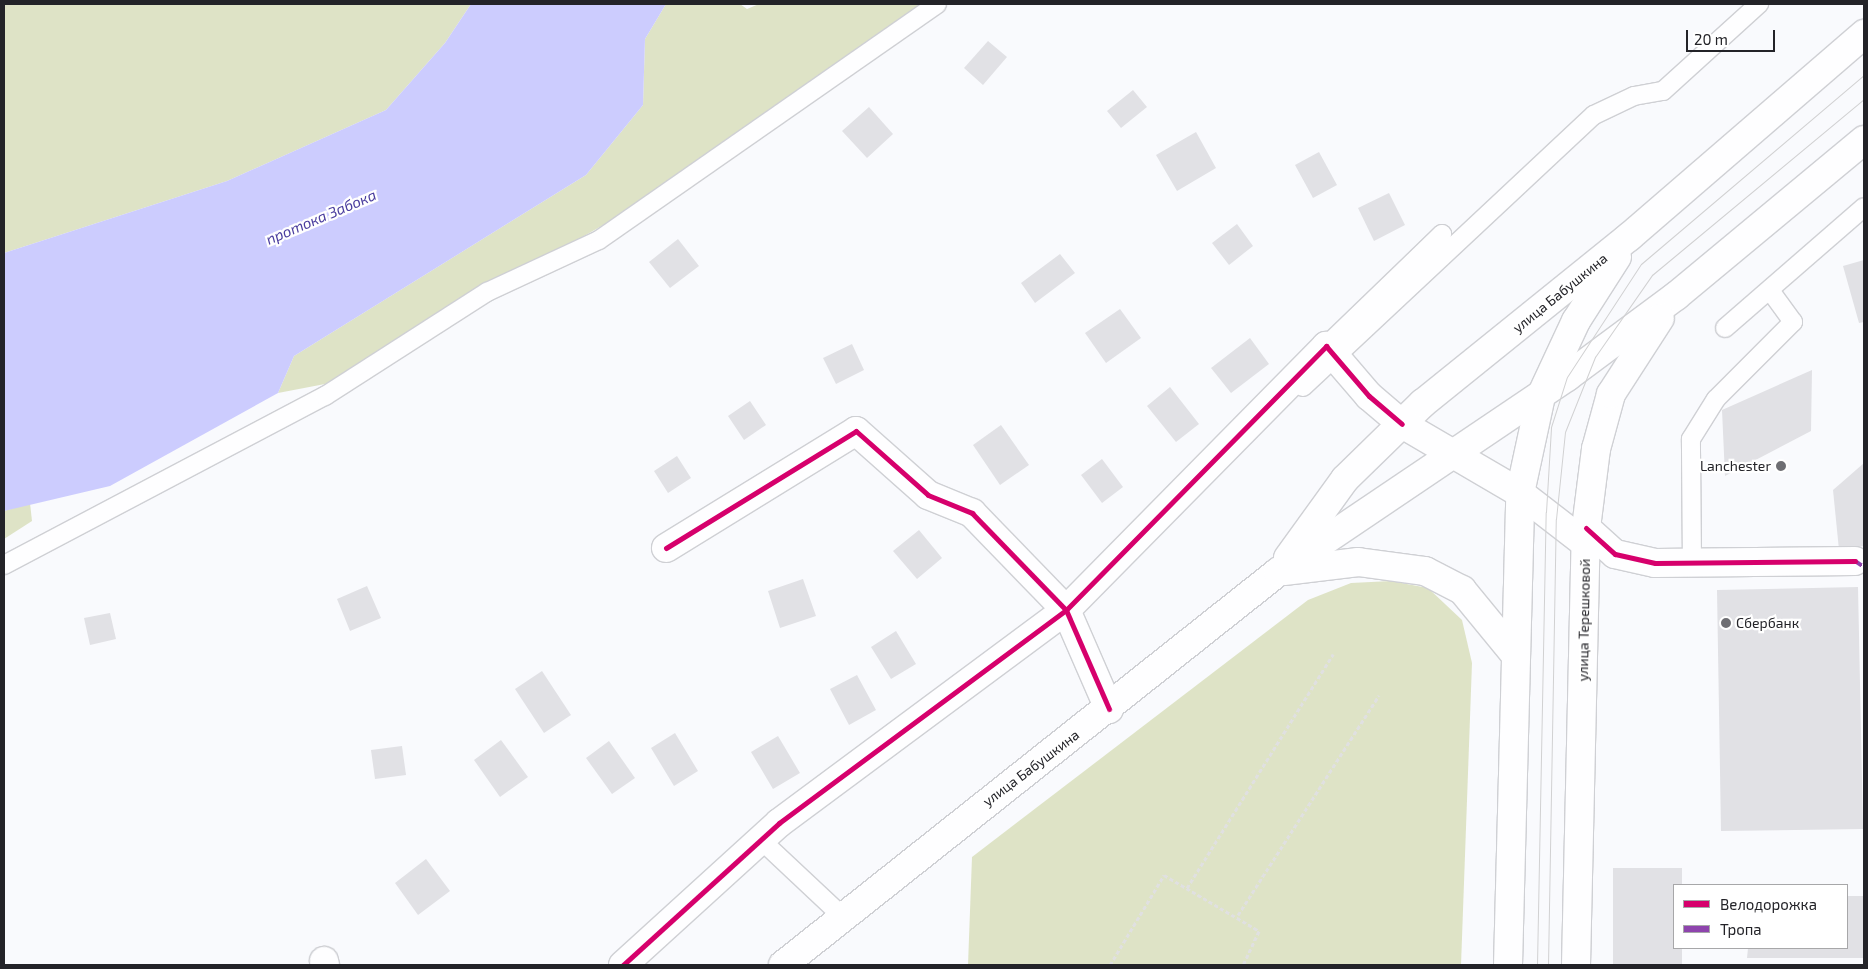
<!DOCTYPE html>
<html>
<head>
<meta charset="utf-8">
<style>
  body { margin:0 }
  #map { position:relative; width:1868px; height:969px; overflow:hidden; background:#f9fafd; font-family:"Exo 2",sans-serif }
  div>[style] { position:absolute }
  .green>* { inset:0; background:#dee3c6 }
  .water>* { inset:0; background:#ccccfe }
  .building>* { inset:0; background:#e1e1e5 }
  .path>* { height:3px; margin-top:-1.5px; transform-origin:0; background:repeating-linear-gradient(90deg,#e0e0e1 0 4px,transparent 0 6.5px) }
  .roads { filter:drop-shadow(1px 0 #cfd0d4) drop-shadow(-1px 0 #cfd0d4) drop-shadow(0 1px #cfd0d4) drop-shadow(0 -1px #cfd0d4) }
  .service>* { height:18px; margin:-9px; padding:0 9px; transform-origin:9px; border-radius:9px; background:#fefeff }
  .minor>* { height:28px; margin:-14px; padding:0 14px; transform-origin:14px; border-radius:14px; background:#fefeff }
  .primary>* { height:28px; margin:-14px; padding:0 14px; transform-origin:14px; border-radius:14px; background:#fefeff }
  .tram>* { height:1px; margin:-0.5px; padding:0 0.5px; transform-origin:0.5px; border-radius:0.5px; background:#d1d1d2 }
  .quiet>* { height:4px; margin-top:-2px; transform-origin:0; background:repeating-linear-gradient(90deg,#8e44ad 0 8px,transparent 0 12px) }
  .cycleway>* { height:5px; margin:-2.5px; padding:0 2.5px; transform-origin:2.5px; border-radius:2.5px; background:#d6006c }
  .dots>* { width:14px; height:14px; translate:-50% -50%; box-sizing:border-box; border:2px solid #fff; border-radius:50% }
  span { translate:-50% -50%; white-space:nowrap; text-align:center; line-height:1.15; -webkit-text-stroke:4.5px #fff; paint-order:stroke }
  .street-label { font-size:14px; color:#232328 }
  .poi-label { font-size:14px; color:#232328 }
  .right { translate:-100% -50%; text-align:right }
  .left { translate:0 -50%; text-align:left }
  .water-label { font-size:15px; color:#4a3d9e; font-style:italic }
  .frame { position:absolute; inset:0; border:5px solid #232328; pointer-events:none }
  .legend { position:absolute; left:1673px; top:884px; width:175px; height:65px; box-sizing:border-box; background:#fff; border:1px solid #a7a7a9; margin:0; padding:6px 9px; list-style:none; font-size:15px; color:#232328 }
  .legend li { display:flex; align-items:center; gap:10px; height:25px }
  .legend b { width:25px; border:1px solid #a7a7a9 }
  .scale { position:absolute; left:1686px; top:30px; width:89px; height:22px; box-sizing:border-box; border:2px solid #232328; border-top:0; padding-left:6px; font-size:15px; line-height:18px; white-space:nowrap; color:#232328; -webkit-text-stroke:4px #fff; paint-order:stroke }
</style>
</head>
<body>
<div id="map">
  <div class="green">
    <div style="clip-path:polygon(4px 4px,471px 4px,445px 43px,386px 110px,227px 181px,4px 253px)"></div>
    <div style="clip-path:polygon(666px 4px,740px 4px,747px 9px,759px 4px,927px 4px,612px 220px,325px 384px,278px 393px,294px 356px,586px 175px,643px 105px,645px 39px)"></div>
    <div style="clip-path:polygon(30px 503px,32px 521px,4px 539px,4px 511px)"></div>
    <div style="clip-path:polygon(1391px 581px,1428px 588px,1462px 620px,1472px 663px,1461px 965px,968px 965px,972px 857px,1308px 600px,1351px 583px)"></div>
  </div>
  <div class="water">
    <div style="clip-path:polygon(471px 4px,666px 4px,645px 39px,643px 105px,586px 175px,294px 356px,278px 393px,110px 486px,4px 511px,4px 253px,227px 181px,386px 110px,445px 43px)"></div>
  </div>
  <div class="building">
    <div style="clip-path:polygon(988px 41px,1007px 57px,983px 85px,964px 68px)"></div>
    <div style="clip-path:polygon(1133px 90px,1147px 107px,1121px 128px,1107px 111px)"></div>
    <div style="clip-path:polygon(869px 107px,893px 134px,867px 158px,842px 131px)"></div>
    <div style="clip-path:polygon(1196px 132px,1216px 168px,1177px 191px,1156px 155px)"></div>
    <div style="clip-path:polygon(1319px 152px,1337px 185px,1313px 198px,1295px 165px)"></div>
    <div style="clip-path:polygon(1389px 193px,1405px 225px,1374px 241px,1358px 208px)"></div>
    <div style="clip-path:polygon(1237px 224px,1253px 246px,1229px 265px,1212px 243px)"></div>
    <div style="clip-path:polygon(678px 239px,699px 266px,670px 288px,649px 262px)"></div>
    <div style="clip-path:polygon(1060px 254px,1075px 273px,1035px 303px,1021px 283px)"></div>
    <div style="clip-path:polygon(1864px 260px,1864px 322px,1859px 323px,1843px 266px)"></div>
    <div style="clip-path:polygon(1120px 309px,1141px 338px,1106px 363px,1085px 333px)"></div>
    <div style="clip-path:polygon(1250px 338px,1269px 364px,1231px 393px,1211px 368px)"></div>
    <div style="clip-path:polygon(852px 344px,864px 370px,836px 384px,823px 358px)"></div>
    <div style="clip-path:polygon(1812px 370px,1811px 431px,1725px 476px,1722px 410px)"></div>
    <div style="clip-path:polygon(1170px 387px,1199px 424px,1176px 442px,1147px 406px)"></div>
    <div style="clip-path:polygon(750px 401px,766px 425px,744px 440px,728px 416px)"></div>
    <div style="clip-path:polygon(1001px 425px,1029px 465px,1000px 485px,973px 445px)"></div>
    <div style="clip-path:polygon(677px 456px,691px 478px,668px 493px,654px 471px)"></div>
    <div style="clip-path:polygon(1102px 459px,1123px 487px,1102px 503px,1081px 475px)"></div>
    <div style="clip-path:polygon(1864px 463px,1864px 546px,1839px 550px,1833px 490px)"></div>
    <div style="clip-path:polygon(919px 530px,942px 558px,917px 579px,893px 551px)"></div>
    <div style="clip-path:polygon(803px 579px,816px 616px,780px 628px,768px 591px)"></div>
    <div style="clip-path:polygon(367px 586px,381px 618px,350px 631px,337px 599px)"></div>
    <div style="clip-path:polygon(1858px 587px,1863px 829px,1721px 831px,1717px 590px)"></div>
    <div style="clip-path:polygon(110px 613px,116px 639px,90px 645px,84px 618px)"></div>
    <div style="clip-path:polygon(896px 631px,916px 664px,891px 679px,871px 647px)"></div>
    <div style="clip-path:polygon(542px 671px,571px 715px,544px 733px,515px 689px)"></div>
    <div style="clip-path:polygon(857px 675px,876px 710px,849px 725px,830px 689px)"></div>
    <div style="clip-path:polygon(675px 733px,698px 771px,674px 786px,651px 748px)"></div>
    <div style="clip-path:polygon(778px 736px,800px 773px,773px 789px,751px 752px)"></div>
    <div style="clip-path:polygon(501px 740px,528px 777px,500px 797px,474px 760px)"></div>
    <div style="clip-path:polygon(609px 741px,635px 778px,612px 794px,586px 758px)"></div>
    <div style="clip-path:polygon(402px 746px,406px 775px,375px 779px,371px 750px)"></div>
    <div style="clip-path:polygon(426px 859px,450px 891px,418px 915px,395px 883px)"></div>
    <div style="clip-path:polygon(1613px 868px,1682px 868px,1682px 885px,1674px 885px,1674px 948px,1682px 948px,1682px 965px,1613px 965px)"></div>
    <div style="clip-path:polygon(1847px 896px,1864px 896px,1864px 958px,1747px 958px,1748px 948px,1847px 948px)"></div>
  </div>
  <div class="path">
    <div style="left:1187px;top:888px;width:276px;rotate:-58deg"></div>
    <div style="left:1238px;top:915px;width:261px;rotate:-57.3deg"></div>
    <div style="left:1110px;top:965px;width:105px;rotate:-59deg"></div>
    <div style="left:1164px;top:875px;width:110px;rotate:30.5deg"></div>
    <div style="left:1259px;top:931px;width:38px;rotate:115deg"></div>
  </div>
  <div class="roads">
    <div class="service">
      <div style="left:1725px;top:328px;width:184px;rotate:-41deg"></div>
      <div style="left:1321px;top:355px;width:171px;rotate:-45deg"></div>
      <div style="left:1442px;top:234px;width:161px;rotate:136deg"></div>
      <div style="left:1303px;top:387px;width:398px;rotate:-43.1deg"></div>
      <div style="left:1594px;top:115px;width:44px;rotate:-25.4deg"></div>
      <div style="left:1634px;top:96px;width:29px;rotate:-10deg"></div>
      <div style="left:1663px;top:91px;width:130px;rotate:-42.2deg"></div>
      <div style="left:4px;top:565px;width:363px;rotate:-27.8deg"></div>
      <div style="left:325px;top:396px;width:193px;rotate:-32.7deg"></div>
      <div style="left:487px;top:292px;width:123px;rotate:-24.9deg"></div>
      <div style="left:599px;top:240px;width:412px;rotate:-34.9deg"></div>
      <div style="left:1692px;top:565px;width:126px;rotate:-90.5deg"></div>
      <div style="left:1691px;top:439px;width:47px;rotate:-58deg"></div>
      <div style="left:1716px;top:399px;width:109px;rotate:-45deg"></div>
      <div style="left:1793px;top:322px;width:39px;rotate:-126deg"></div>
      <div style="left:761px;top:840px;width:112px;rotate:43.2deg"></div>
    </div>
    <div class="minor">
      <div style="left:1586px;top:528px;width:39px;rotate:42deg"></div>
      <div style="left:1615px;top:554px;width:41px;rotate:12.7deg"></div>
      <div style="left:1655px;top:563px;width:200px;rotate:-0.6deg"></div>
      <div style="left:666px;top:548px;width:223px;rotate:-31.6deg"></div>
      <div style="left:856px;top:431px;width:96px;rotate:41.6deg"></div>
      <div style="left:928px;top:495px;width:48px;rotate:22.2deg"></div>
      <div style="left:972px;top:513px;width:135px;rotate:45.9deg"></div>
      <div style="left:1066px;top:610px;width:108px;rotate:66.5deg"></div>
      <div style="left:324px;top:961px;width:4px;rotate:76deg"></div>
      <div style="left:623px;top:965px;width:211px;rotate:-42.3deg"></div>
      <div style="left:779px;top:823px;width:357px;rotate:-36.6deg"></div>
      <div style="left:1066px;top:610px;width:371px;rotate:-45.4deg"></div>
      <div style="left:1326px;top:346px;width:66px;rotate:49.3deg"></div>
      <div style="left:1369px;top:396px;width:43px;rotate:40.3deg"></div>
    </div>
    <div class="primary">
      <div style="left:1402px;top:424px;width:137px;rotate:30.3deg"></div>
      <div style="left:1520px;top:493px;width:83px;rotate:37.7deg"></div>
      <div style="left:1288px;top:558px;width:97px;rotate:-54.2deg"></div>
      <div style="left:1345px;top:479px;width:109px;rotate:-44.3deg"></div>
      <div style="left:1423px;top:403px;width:265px;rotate:-38.9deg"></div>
      <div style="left:1629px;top:237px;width:311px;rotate:-40.8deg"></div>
      <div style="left:1284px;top:571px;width:75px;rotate:-6.9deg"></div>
      <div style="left:1358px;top:562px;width:68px;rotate:7.7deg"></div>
      <div style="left:1425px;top:571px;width:42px;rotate:27.2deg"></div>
      <div style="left:1462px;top:590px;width:80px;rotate:50.6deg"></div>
      <div style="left:783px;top:965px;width:632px;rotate:-38.45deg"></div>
      <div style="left:1278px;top:572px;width:349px;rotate:-34deg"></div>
      <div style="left:1567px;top:377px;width:136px;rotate:-36.6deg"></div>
      <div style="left:1676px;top:296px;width:244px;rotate:-39.7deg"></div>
      <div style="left:1508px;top:965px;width:472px;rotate:-88.5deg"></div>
      <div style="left:1520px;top:493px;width:99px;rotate:-77.8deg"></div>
      <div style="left:1541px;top:396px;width:83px;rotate:-65deg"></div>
      <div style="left:1576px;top:321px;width:76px;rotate:-57.4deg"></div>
      <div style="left:1576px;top:965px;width:437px;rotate:-88.7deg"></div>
      <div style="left:1586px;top:528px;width:80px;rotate:-82.8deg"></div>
      <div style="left:1596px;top:449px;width:57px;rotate:-74.7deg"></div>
      <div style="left:1611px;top:394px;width:90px;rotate:-57.2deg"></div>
    </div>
  </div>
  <div class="tram">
    <div style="left:1537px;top:965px;width:453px;rotate:-88.9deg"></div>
    <div style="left:1546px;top:512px;width:85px;rotate:-86.6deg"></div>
    <div style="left:1551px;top:427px;width:52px;rotate:-72.3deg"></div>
    <div style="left:1567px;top:377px;width:135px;rotate:-56.8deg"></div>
    <div style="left:1641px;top:264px;width:292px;rotate:-40.3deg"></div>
    <div style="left:1548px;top:965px;width:446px;rotate:-89deg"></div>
    <div style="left:1556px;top:519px;width:87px;rotate:-84.1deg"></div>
    <div style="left:1565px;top:432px;width:81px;rotate:-68.2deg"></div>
    <div style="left:1595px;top:357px;width:100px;rotate:-55.2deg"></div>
    <div style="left:1652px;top:275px;width:276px;rotate:-39.7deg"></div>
  </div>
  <div class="quiet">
    <div style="left:1855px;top:561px;width:11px;rotate:34deg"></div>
  </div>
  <div class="cycleway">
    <div style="left:1586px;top:528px;width:39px;rotate:42deg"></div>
    <div style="left:1615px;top:554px;width:41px;rotate:12.7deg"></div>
    <div style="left:1655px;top:563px;width:200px;rotate:-0.6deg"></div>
    <div style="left:666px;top:548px;width:223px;rotate:-31.6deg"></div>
    <div style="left:856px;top:431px;width:96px;rotate:41.6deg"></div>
    <div style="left:928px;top:495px;width:48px;rotate:22.2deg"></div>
    <div style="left:972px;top:513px;width:135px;rotate:45.9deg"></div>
    <div style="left:1066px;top:610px;width:108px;rotate:66.5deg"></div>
    <div style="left:623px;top:965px;width:211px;rotate:-42.3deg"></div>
    <div style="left:779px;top:823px;width:357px;rotate:-36.6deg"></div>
    <div style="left:1066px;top:610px;width:371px;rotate:-45.4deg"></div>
    <div style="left:1326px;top:346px;width:66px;rotate:49.3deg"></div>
    <div style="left:1369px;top:396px;width:43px;rotate:40.3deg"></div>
  </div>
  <div class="dots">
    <div style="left:1781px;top:466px;background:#6e6e73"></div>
    <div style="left:1726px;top:623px;background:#6e6e73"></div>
  </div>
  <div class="street-label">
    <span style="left:1560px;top:293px;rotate:-39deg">улица Бабушкина</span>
    <span style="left:1584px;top:620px;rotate:-89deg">улица Терешковой</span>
    <span style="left:1031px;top:768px;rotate:-37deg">улица Бабушкина</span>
  </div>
  <div class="poi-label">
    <span class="right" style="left:1771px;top:466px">Lanchester</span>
    <span class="left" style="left:1736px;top:623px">Сбербанк</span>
  </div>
  <div class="water-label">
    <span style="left:321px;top:217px;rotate:-23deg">протока Забока</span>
  </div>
  <div class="frame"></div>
  <ul class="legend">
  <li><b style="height:6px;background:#d6006c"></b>Велодорожка</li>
  <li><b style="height:6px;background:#8e44ad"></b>Тропа</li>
  </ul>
  <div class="scale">20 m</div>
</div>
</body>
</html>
